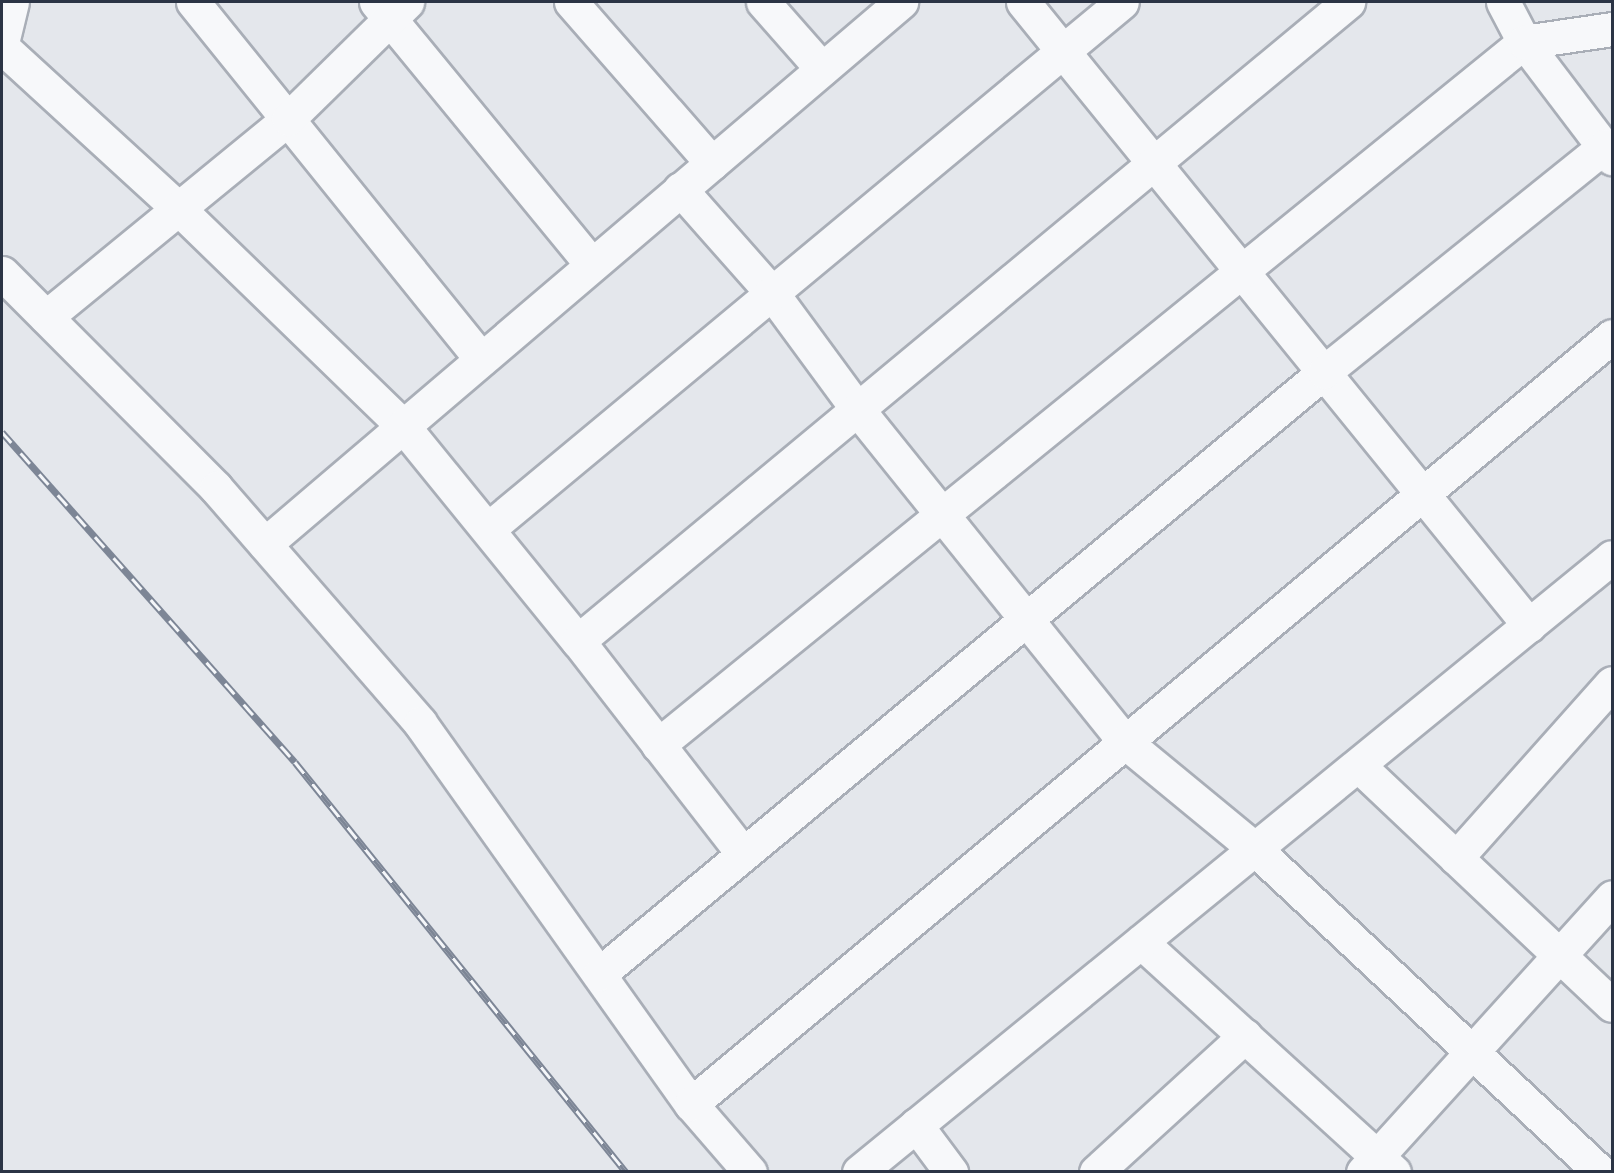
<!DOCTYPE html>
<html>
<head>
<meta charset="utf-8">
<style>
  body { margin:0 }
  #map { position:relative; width:1614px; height:1173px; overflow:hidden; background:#e4e7ec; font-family:"Open Sans",sans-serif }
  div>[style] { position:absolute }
  .roads { filter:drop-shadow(2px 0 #a9aeb7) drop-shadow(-2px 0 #a9aeb7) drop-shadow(0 2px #a9aeb7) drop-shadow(0 -2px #a9aeb7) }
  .minor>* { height:33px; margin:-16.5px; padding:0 16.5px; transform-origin:16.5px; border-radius:16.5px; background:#f7f8fa }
  .rail>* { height:7px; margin-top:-3.5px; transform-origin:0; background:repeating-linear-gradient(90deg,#f4f6f9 0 14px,#7d8696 0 28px); box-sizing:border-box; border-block:2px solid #7d8696 }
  span { translate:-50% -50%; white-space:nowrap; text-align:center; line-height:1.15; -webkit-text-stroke:4.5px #f4f6f9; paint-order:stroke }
  .frame { position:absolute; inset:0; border:3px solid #2b3445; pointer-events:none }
</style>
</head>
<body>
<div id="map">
  <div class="roads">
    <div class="minor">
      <div style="left:193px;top:2px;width:459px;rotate:51.1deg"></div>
      <div style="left:376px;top:2px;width:340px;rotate:50.6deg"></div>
      <div style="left:571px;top:2px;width:214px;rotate:48.8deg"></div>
      <div style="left:763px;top:2px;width:89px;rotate:48.6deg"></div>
      <div style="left:1023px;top:2px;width:803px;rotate:50.92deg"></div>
      <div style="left:1503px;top:2px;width:45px;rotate:62.3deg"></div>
      <div style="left:1524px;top:42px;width:146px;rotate:52.8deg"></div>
      <div style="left:2px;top:43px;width:42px;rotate:-76.3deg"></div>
      <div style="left:2px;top:47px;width:239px;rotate:42.5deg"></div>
      <div style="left:178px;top:208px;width:313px;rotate:44.1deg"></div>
      <div style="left:403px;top:426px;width:277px;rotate:50.9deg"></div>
      <div style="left:578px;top:641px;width:269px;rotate:52.2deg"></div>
      <div style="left:680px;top:189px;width:139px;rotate:48.5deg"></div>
      <div style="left:772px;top:293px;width:145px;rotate:53.7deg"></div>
      <div style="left:858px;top:410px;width:426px;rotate:51.2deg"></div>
      <div style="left:1125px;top:742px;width:168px;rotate:39.5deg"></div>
      <div style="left:1255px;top:849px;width:473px;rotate:43.1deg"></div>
      <div style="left:2px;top:273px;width:303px;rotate:45.1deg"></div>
      <div style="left:216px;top:488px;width:311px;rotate:49deg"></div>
      <div style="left:420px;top:723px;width:468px;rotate:54.6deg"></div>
      <div style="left:691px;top:1104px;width:90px;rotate:49.1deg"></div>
      <div style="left:46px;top:317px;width:313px;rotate:-39.3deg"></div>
      <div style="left:288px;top:119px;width:167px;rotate:-44.5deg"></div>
      <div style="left:488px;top:529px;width:824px;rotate:-39.73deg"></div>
      <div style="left:265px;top:544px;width:836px;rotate:-40.44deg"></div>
      <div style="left:578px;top:641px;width:1001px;rotate:-39.69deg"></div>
      <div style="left:658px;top:745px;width:1115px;rotate:-39.07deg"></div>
      <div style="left:1524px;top:42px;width:89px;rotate:-8.4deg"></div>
      <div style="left:1358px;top:765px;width:349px;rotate:43.4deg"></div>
      <div style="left:1456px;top:858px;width:234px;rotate:-48.3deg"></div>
      <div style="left:1141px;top:942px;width:342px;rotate:42.3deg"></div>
      <div style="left:599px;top:974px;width:942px;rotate:-39.7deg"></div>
      <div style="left:1324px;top:372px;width:361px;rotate:-38.8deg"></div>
      <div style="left:691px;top:1104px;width:1199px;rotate:-39.82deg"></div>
      <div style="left:916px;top:1125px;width:59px;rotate:53.3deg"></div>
      <div style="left:859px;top:1172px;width:972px;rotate:-39.24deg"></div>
      <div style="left:1096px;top:1172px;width:202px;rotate:-42.4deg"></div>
      <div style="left:1363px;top:1172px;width:371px;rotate:-47.8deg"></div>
    </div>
  </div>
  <div class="rail">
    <div style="left:2px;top:432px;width:441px;rotate:48.4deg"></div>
    <div style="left:295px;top:762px;width:527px;rotate:51.09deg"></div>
  </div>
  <div class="frame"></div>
</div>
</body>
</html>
